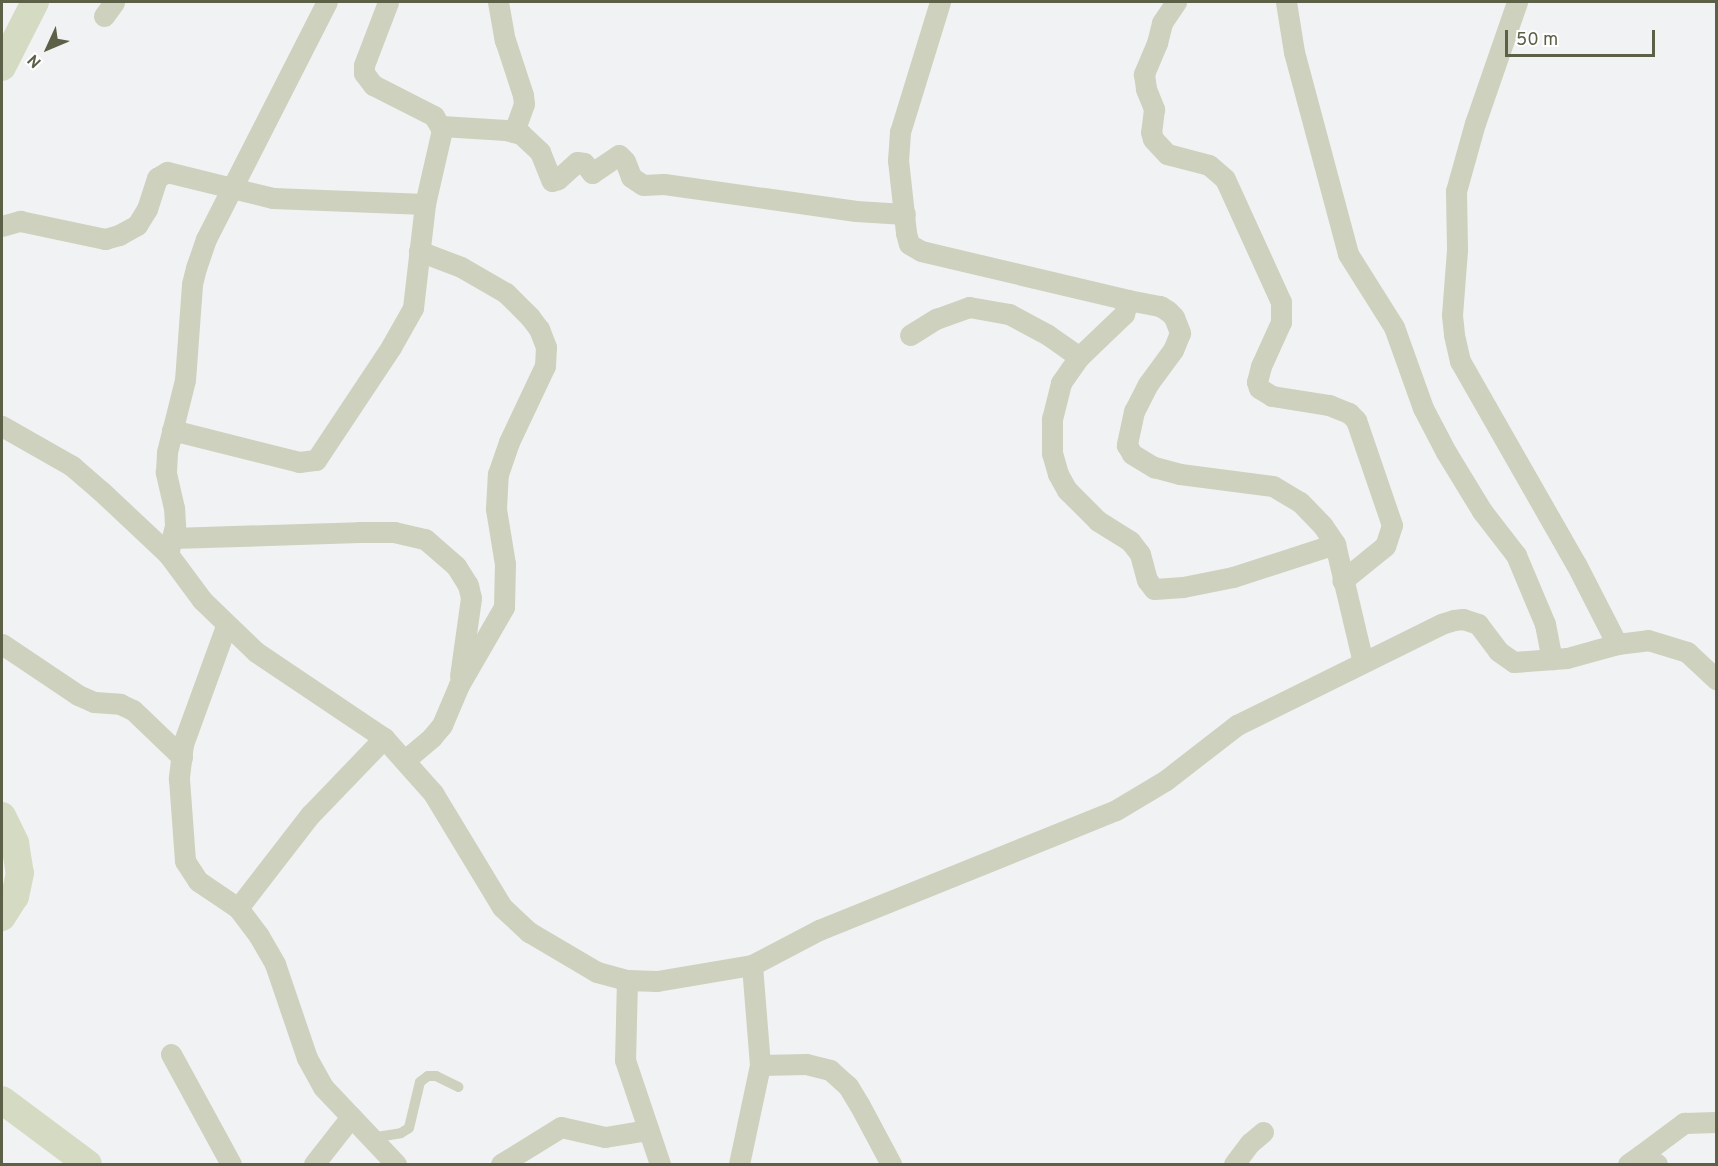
<!DOCTYPE html>
<html>
<head>
<meta charset="utf-8">
<style>
  body { margin:0 }
  #map { position:relative; width:1718px; height:1166px; overflow:hidden; background:#f1f2f3; font-family:Overpass,sans-serif }
  div>[style] { position:absolute }
  .lane>* { height:10px; margin:-5px; padding:0 5px; transform-origin:5px; border-radius:5px; background:#cdd1be }
  .street>* { height:21px; margin:-10.5px; padding:0 10.5px; transform-origin:10.5px; border-radius:10.5px; background:#cdd1be }
  .secondary>* { height:28px; margin:-14px; padding:0 14px; transform-origin:14px; border-radius:14px; background:#d5dbc2 }
  span { translate:-50% -50%; white-space:nowrap; text-align:center; line-height:1.15; -webkit-text-stroke:6px #fff; paint-order:stroke }
  .frame { position:absolute; inset:0; border:3px solid #5b6047; pointer-events:none }
  .north { position:absolute; left:18px; top:18px; width:60px; height:60px; -webkit-text-stroke:4px #fff; paint-order:stroke; rotate:226deg; font-size:16px; font-weight:700; line-height:24px; text-align:center; color:#5b6047 }
  .north::after { content:''; display:block; margin:auto; width:21px; height:27px; background:#5b6047; clip-path:polygon(50% 0,100% 100%,50% 72%,0 100%) }
  .scale { position:absolute; left:1505px; top:30px; width:150px; height:27px; box-sizing:border-box; border:3px solid #5b6047; border-top:0; padding-left:8px; font-size:18px; line-height:21px; white-space:nowrap; color:#5b6047; -webkit-text-stroke:4px #fff; paint-order:stroke }
</style>
</head>
<body>
<div id="map">
  <div class="lane">
    <div style="left:371px;top:1138px;width:30px;rotate:-9deg"></div>
    <div style="left:401px;top:1133px;width:9px;rotate:-32deg"></div>
    <div style="left:409px;top:1128px;width:47px;rotate:-76.6deg"></div>
    <div style="left:420px;top:1082px;width:10px;rotate:-37deg"></div>
    <div style="left:428px;top:1076px;width:8px"></div>
    <div style="left:436px;top:1076px;width:25px;rotate:26deg"></div>
  </div>
  <div class="street">
    <div style="left:498px;top:2px;width:39px;rotate:80deg"></div>
    <div style="left:505px;top:40px;width:58px;rotate:71.9deg"></div>
    <div style="left:523px;top:95px;width:9px;rotate:84deg"></div>
    <div style="left:524px;top:104px;width:30px;rotate:110deg"></div>
    <div style="left:940px;top:2px;width:136px;rotate:107.1deg"></div>
    <div style="left:900px;top:132px;width:28px;rotate:94deg"></div>
    <div style="left:898px;top:160px;width:73px;rotate:83.7deg"></div>
    <div style="left:906px;top:233px;width:11px;rotate:75deg"></div>
    <div style="left:909px;top:244px;width:14px;rotate:30deg"></div>
    <div style="left:921px;top:251px;width:213px;rotate:13.3deg"></div>
    <div style="left:1128px;top:300px;width:15px;rotate:106deg"></div>
    <div style="left:1124px;top:314px;width:62px;rotate:136.3deg"></div>
    <div style="left:1079px;top:357px;width:32px;rotate:125deg"></div>
    <div style="left:1061px;top:383px;width:36px;rotate:104deg"></div>
    <div style="left:1052px;top:418px;width:35px;rotate:90deg"></div>
    <div style="left:1052px;top:453px;width:22px;rotate:74deg"></div>
    <div style="left:1058px;top:474px;width:18px;rotate:61deg"></div>
    <div style="left:1067px;top:490px;width:44px;rotate:45deg"></div>
    <div style="left:1098px;top:521px;width:38px;rotate:32deg"></div>
    <div style="left:1130px;top:541px;width:16px;rotate:52deg"></div>
    <div style="left:1140px;top:554px;width:27px;rotate:75deg"></div>
    <div style="left:1147px;top:580px;width:11px;rotate:52deg"></div>
    <div style="left:1154px;top:589px;width:29px;rotate:-4deg"></div>
    <div style="left:1183px;top:587px;width:51px;rotate:-11.3deg"></div>
    <div style="left:1233px;top:577px;width:107px;rotate:-17.9deg"></div>
    <div style="left:1176px;top:2px;width:25px;rotate:124deg"></div>
    <div style="left:1162px;top:23px;width:21px;rotate:104deg"></div>
    <div style="left:1157px;top:43px;width:34px;rotate:113deg"></div>
    <div style="left:1144px;top:74px;width:15px;rotate:82deg"></div>
    <div style="left:1146px;top:89px;width:22px;rotate:68deg"></div>
    <div style="left:1154px;top:109px;width:23px;rotate:97deg"></div>
    <div style="left:1151px;top:132px;width:7px;rotate:74deg"></div>
    <div style="left:1153px;top:139px;width:21px;rotate:47deg"></div>
    <div style="left:1167px;top:154px;width:43px;rotate:14.7deg"></div>
    <div style="left:1209px;top:165px;width:21px;rotate:41deg"></div>
    <div style="left:1225px;top:179px;width:135px;rotate:65.5deg"></div>
    <div style="left:1281px;top:302px;width:20px;rotate:90deg"></div>
    <div style="left:1281px;top:322px;width:48px;rotate:114.4deg"></div>
    <div style="left:1261px;top:366px;width:16px;rotate:104deg"></div>
    <div style="left:1257px;top:382px;width:6px;rotate:72deg"></div>
    <div style="left:1259px;top:388px;width:15px;rotate:32deg"></div>
    <div style="left:1272px;top:396px;width:58px;rotate:9deg"></div>
    <div style="left:1329px;top:405px;width:22px;rotate:22deg"></div>
    <div style="left:1349px;top:413px;width:10px;rotate:45deg"></div>
    <div style="left:1356px;top:420px;width:111px;rotate:71.1deg"></div>
    <div style="left:1392px;top:525px;width:22px;rotate:108deg"></div>
    <div style="left:1385px;top:546px;width:55px;rotate:140.9deg"></div>
    <div style="left:1286px;top:2px;width:51px;rotate:80.9deg"></div>
    <div style="left:1294px;top:52px;width:209px;rotate:75deg"></div>
    <div style="left:1348px;top:254px;width:86px;rotate:57.8deg"></div>
    <div style="left:1394px;top:327px;width:86px;rotate:70.3deg"></div>
    <div style="left:1423px;top:408px;width:50px;rotate:62.4deg"></div>
    <div style="left:1446px;top:452px;width:69px;rotate:58.6deg"></div>
    <div style="left:1482px;top:511px;width:56px;rotate:52.3deg"></div>
    <div style="left:1516px;top:555px;width:75px;rotate:67.2deg"></div>
    <div style="left:1545px;top:624px;width:36px;rotate:79deg"></div>
    <div style="left:1517px;top:2px;width:128px;rotate:109.1deg"></div>
    <div style="left:1475px;top:123px;width:71px;rotate:105.6deg"></div>
    <div style="left:1456px;top:191px;width:59px;rotate:89deg"></div>
    <div style="left:1457px;top:250px;width:65px;rotate:94.4deg"></div>
    <div style="left:1452px;top:315px;width:20px;rotate:84deg"></div>
    <div style="left:1454px;top:335px;width:27px;rotate:77deg"></div>
    <div style="left:1460px;top:361px;width:234px;rotate:60.3deg"></div>
    <div style="left:1576px;top:564px;width:90px;rotate:62.9deg"></div>
    <div style="left:104px;top:16px;width:17px;rotate:-54deg"></div>
    <div style="left:441px;top:126px;width:65px;rotate:3.5deg"></div>
    <div style="left:506px;top:130px;width:16px;rotate:15deg"></div>
    <div style="left:521px;top:134px;width:26px;rotate:43deg"></div>
    <div style="left:540px;top:152px;width:31px;rotate:68deg"></div>
    <div style="left:552px;top:181px;width:6px;rotate:-18deg"></div>
    <div style="left:558px;top:179px;width:25px;rotate:-42deg"></div>
    <div style="left:577px;top:162px;width:7px;rotate:8deg"></div>
    <div style="left:584px;top:163px;width:13px;rotate:51deg"></div>
    <div style="left:592px;top:173px;width:32px;rotate:-34deg"></div>
    <div style="left:619px;top:155px;width:8px;rotate:45deg"></div>
    <div style="left:625px;top:161px;width:17px;rotate:69deg"></div>
    <div style="left:631px;top:177px;width:14px;rotate:34deg"></div>
    <div style="left:643px;top:185px;width:21px;rotate:-3deg"></div>
    <div style="left:664px;top:184px;width:194px;rotate:8deg"></div>
    <div style="left:856px;top:211px;width:49px;rotate:3.5deg"></div>
    <div style="left:2px;top:226px;width:19px;rotate:-16deg"></div>
    <div style="left:20px;top:221px;width:87px;rotate:12deg"></div>
    <div style="left:105px;top:239px;width:15px;rotate:-16deg"></div>
    <div style="left:119px;top:235px;width:21px;rotate:-29deg"></div>
    <div style="left:137px;top:225px;width:19px;rotate:-58deg"></div>
    <div style="left:147px;top:209px;width:33px;rotate:-72deg"></div>
    <div style="left:157px;top:178px;width:12px;rotate:-31deg"></div>
    <div style="left:167px;top:172px;width:109px;rotate:13.8deg"></div>
    <div style="left:273px;top:198px;width:152px;rotate:2.3deg"></div>
    <div style="left:1128px;top:300px;width:33px;rotate:11deg"></div>
    <div style="left:1160px;top:306px;width:9px;rotate:32deg"></div>
    <div style="left:1168px;top:311px;width:8px;rotate:45deg"></div>
    <div style="left:1174px;top:317px;width:17px;rotate:69deg"></div>
    <div style="left:1180px;top:333px;width:18px;rotate:112deg"></div>
    <div style="left:1173px;top:350px;width:42px;rotate:126.3deg"></div>
    <div style="left:1148px;top:384px;width:30px;rotate:117deg"></div>
    <div style="left:1134px;top:411px;width:35px;rotate:102deg"></div>
    <div style="left:1127px;top:445px;width:10px;rotate:61deg"></div>
    <div style="left:1132px;top:454px;width:26px;rotate:31deg"></div>
    <div style="left:1154px;top:467px;width:27px;rotate:15deg"></div>
    <div style="left:1180px;top:474px;width:94px;rotate:7.4deg"></div>
    <div style="left:1273px;top:486px;width:31px;rotate:31deg"></div>
    <div style="left:1300px;top:502px;width:33px;rotate:46deg"></div>
    <div style="left:1323px;top:526px;width:22px;rotate:56deg"></div>
    <div style="left:1335px;top:544px;width:121px;rotate:76.7deg"></div>
    <div style="left:910px;top:335px;width:31px;rotate:-32deg"></div>
    <div style="left:936px;top:319px;width:35px;rotate:-20deg"></div>
    <div style="left:969px;top:307px;width:41px;rotate:9.9deg"></div>
    <div style="left:1009px;top:314px;width:44px;rotate:28.3deg"></div>
    <div style="left:1048px;top:335px;width:38px;rotate:35deg"></div>
    <div style="left:2px;top:426px;width:81px;rotate:29.7deg"></div>
    <div style="left:72px;top:466px;width:38px;rotate:41deg"></div>
    <div style="left:101px;top:491px;width:92px;rotate:43.2deg"></div>
    <div style="left:168px;top:554px;width:57px;rotate:53.5deg"></div>
    <div style="left:202px;top:600px;width:75px;rotate:43.9deg"></div>
    <div style="left:256px;top:652px;width:154px;rotate:33.9deg"></div>
    <div style="left:384px;top:738px;width:74px;rotate:48.3deg"></div>
    <div style="left:433px;top:793px;width:133px;rotate:58.8deg"></div>
    <div style="left:502px;top:907px;width:37px;rotate:43deg"></div>
    <div style="left:529px;top:932px;width:79px;rotate:30.5deg"></div>
    <div style="left:597px;top:972px;width:31px;rotate:15deg"></div>
    <div style="left:627px;top:980px;width:30px;rotate:2deg"></div>
    <div style="left:657px;top:981px;width:96px;rotate:-9.6deg"></div>
    <div style="left:752px;top:965px;width:76px;rotate:-27.6deg"></div>
    <div style="left:819px;top:930px;width:320px;rotate:-22deg"></div>
    <div style="left:1116px;top:810px;width:58px;rotate:-31deg"></div>
    <div style="left:1166px;top:780px;width:90px;rotate:-37.8deg"></div>
    <div style="left:1237px;top:725px;width:228px;rotate:-26.3deg"></div>
    <div style="left:1441px;top:624px;width:14px;rotate:-17deg"></div>
    <div style="left:1454px;top:620px;width:9px;rotate:-6deg"></div>
    <div style="left:1463px;top:619px;width:16px;rotate:18deg"></div>
    <div style="left:1478px;top:624px;width:34px;rotate:53deg"></div>
    <div style="left:1498px;top:651px;width:19px;rotate:35deg"></div>
    <div style="left:1514px;top:662px;width:53px;rotate:-4.3deg"></div>
    <div style="left:1567px;top:658px;width:52px;rotate:-15.6deg"></div>
    <div style="left:1617px;top:644px;width:31px;rotate:-7deg"></div>
    <div style="left:1648px;top:640px;width:41px;rotate:17.1deg"></div>
    <div style="left:1687px;top:652px;width:40px;rotate:43deg"></div>
    <div style="left:172px;top:430px;width:131px;rotate:14.1deg"></div>
    <div style="left:299px;top:462px;width:17px;rotate:-7deg"></div>
    <div style="left:316px;top:460px;width:136px;rotate:-56.4deg"></div>
    <div style="left:391px;top:347px;width:45px;rotate:-60.6deg"></div>
    <div style="left:413px;top:308px;width:105px;rotate:-83.4deg"></div>
    <div style="left:425px;top:204px;width:76px;rotate:-77.1deg"></div>
    <div style="left:442px;top:130px;width:16px;rotate:-120deg"></div>
    <div style="left:434px;top:116px;width:68px;rotate:-153.1deg"></div>
    <div style="left:373px;top:85px;width:15px;rotate:-127deg"></div>
    <div style="left:364px;top:73px;width:8px;rotate:-90deg"></div>
    <div style="left:364px;top:65px;width:67px;rotate:-69.1deg"></div>
    <div style="left:172px;top:538px;width:187px;rotate:-1.8deg"></div>
    <div style="left:359px;top:532px;width:35px"></div>
    <div style="left:394px;top:532px;width:32px;rotate:13deg"></div>
    <div style="left:425px;top:539px;width:41px;rotate:41.1deg"></div>
    <div style="left:456px;top:566px;width:22px;rotate:58deg"></div>
    <div style="left:468px;top:585px;width:13px;rotate:77deg"></div>
    <div style="left:471px;top:598px;width:79px;rotate:98deg"></div>
    <div style="left:168px;top:554px;width:30px;rotate:-76deg"></div>
    <div style="left:175px;top:525px;width:17px;rotate:-93deg"></div>
    <div style="left:174px;top:508px;width:37px;rotate:-103deg"></div>
    <div style="left:166px;top:472px;width:20px;rotate:-87deg"></div>
    <div style="left:167px;top:452px;width:74px;rotate:-76deg"></div>
    <div style="left:185px;top:380px;width:96px;rotate:-85.8deg"></div>
    <div style="left:192px;top:284px;width:16px;rotate:-76deg"></div>
    <div style="left:196px;top:268px;width:31px;rotate:-71deg"></div>
    <div style="left:206px;top:239px;width:266px;rotate:-63deg"></div>
    <div style="left:226px;top:626px;width:126px;rotate:110deg"></div>
    <div style="left:183px;top:744px;width:35px;rotate:97deg"></div>
    <div style="left:179px;top:779px;width:82px;rotate:85.8deg"></div>
    <div style="left:185px;top:861px;width:24px;rotate:57deg"></div>
    <div style="left:198px;top:881px;width:48px;rotate:34deg"></div>
    <div style="left:238px;top:908px;width:35px;rotate:53deg"></div>
    <div style="left:259px;top:936px;width:32px;rotate:60deg"></div>
    <div style="left:275px;top:964px;width:99px;rotate:71.2deg"></div>
    <div style="left:307px;top:1058px;width:33px;rotate:61deg"></div>
    <div style="left:323px;top:1087px;width:106px;rotate:46.5deg"></div>
    <div style="left:2px;top:644px;width:92px;rotate:33.9deg"></div>
    <div style="left:78px;top:695px;width:17px;rotate:24deg"></div>
    <div style="left:94px;top:702px;width:26px;rotate:4deg"></div>
    <div style="left:120px;top:704px;width:14px;rotate:25deg"></div>
    <div style="left:133px;top:710px;width:68px;rotate:43.8deg"></div>
    <div style="left:405px;top:760px;width:35px;rotate:-40deg"></div>
    <div style="left:432px;top:737px;width:16px;rotate:-50deg"></div>
    <div style="left:442px;top:725px;width:43px;rotate:-67deg"></div>
    <div style="left:459px;top:685px;width:90px;rotate:-60deg"></div>
    <div style="left:504px;top:607px;width:43px;rotate:-88.7deg"></div>
    <div style="left:505px;top:564px;width:56px;rotate:-99.3deg"></div>
    <div style="left:496px;top:509px;width:35px;rotate:-87deg"></div>
    <div style="left:498px;top:474px;width:34px;rotate:-71deg"></div>
    <div style="left:509px;top:442px;width:84px;rotate:-64.7deg"></div>
    <div style="left:545px;top:366px;width:19px;rotate:-87deg"></div>
    <div style="left:546px;top:347px;width:19px;rotate:-111deg"></div>
    <div style="left:539px;top:329px;width:15px;rotate:-127deg"></div>
    <div style="left:530px;top:317px;width:34px;rotate:-135deg"></div>
    <div style="left:506px;top:293px;width:52px;rotate:-150deg"></div>
    <div style="left:461px;top:267px;width:45px;rotate:-159.1deg"></div>
    <div style="left:238px;top:908px;width:118px;rotate:-52.3deg"></div>
    <div style="left:310px;top:815px;width:107px;rotate:-46.1deg"></div>
    <div style="left:627px;top:980px;width:80px;rotate:91.4deg"></div>
    <div style="left:625px;top:1060px;width:110px;rotate:71.4deg"></div>
    <div style="left:171px;top:1054px;width:125px;rotate:61.4deg"></div>
    <div style="left:760px;top:1065px;width:46px;rotate:-1.2deg"></div>
    <div style="left:806px;top:1064px;width:25px;rotate:14deg"></div>
    <div style="left:830px;top:1070px;width:24px;rotate:42deg"></div>
    <div style="left:848px;top:1086px;width:21px;rotate:59deg"></div>
    <div style="left:859px;top:1104px;width:68px;rotate:61.9deg"></div>
    <div style="left:1641px;top:1155px;width:54px;rotate:-36.7deg"></div>
    <div style="left:1684px;top:1123px;width:32px;rotate:-2deg"></div>
    <div style="left:314px;top:1164px;width:60px;rotate:-51.8deg"></div>
    <div style="left:501px;top:1164px;width:70px;rotate:-31.7deg"></div>
    <div style="left:561px;top:1127px;width:45px;rotate:12.8deg"></div>
    <div style="left:605px;top:1137px;width:44px;rotate:-9.2deg"></div>
    <div style="left:739px;top:1164px;width:101px;rotate:-78deg"></div>
    <div style="left:760px;top:1065px;width:100px;rotate:-94.6deg"></div>
    <div style="left:1234px;top:1164px;width:26px;rotate:-53deg"></div>
    <div style="left:1250px;top:1143px;width:17px;rotate:-40deg"></div>
    <div style="left:1628px;top:1164px;width:16px;rotate:-35deg"></div>
    <div style="left:1641px;top:1155px;width:18px;rotate:29deg"></div>
  </div>
  <div class="secondary">
    <div style="left:2px;top:67px;width:73px;rotate:-63.1deg"></div>
    <div style="left:2px;top:816px;width:30px;rotate:64deg"></div>
    <div style="left:15px;top:843px;width:30px;rotate:81deg"></div>
    <div style="left:20px;top:873px;width:24px;rotate:102deg"></div>
    <div style="left:15px;top:896px;width:25px;rotate:122deg"></div>
    <div style="left:2px;top:1100px;width:107px;rotate:36.7deg"></div>
  </div>
  <div class="frame"></div>
  <div class="north">N</div>
  <div class="scale">50 m</div>
</div>
</body>
</html>
